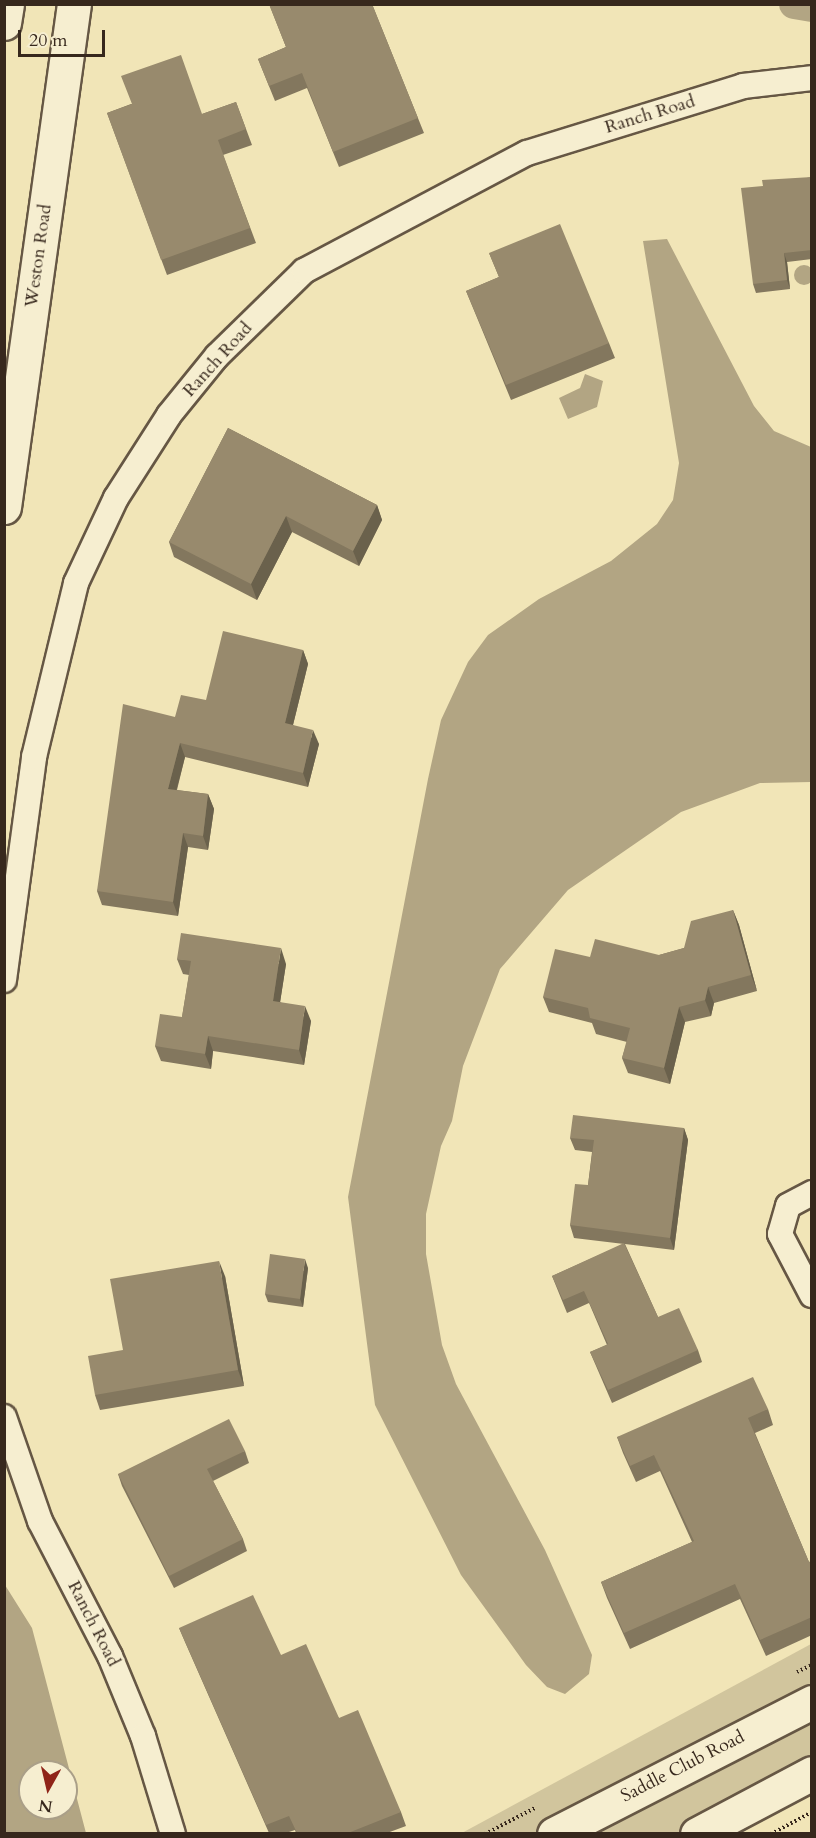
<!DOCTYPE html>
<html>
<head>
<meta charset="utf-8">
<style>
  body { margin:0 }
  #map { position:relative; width:816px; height:1838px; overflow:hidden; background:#f1e5b7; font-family:Cardo,serif }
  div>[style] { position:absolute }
  .green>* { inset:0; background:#d1c59d }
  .water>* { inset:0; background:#b2a583 }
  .round { border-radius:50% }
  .canal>* { height:30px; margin:-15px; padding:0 15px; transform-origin:15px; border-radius:15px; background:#b2a583 }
  .path>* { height:4px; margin-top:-2px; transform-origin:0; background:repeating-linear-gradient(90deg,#37281d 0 1.5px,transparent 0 4.5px) }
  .roads { filter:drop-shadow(2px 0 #665744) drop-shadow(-2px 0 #665744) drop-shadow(0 2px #665744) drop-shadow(0 -2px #665744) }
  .street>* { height:24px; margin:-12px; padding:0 12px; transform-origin:12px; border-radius:12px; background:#f6eed0 }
  .secondary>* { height:33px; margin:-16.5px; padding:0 16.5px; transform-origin:16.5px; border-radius:16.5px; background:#f6eed0 }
  .wall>* { inset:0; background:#83775e }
  .shaded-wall>* { inset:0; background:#6a614c }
  .building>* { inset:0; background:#988a6d }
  span { translate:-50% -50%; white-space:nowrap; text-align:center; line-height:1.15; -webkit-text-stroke:4.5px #f6eed0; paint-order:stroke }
  .street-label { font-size:18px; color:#37281d }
  .frame { position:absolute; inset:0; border:6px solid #37281d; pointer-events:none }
  .north { position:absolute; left:18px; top:1760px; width:60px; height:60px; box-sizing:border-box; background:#f6eed0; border:2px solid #aa9f88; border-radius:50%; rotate:188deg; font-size:16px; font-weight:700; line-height:24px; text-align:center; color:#37281d }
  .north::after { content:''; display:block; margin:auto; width:21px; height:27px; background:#8f2418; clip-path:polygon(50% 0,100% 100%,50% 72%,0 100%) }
  .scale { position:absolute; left:18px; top:30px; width:87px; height:27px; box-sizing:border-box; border:3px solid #37281d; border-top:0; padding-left:8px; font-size:18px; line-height:21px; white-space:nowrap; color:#37281d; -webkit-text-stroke:4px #f6eed0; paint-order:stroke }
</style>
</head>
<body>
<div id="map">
  <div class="green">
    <div style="clip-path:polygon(811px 1644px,811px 1773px,697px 1833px,460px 1834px)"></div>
  </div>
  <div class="water">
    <div style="clip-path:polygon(667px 239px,754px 406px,774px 431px,811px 447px,811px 782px,760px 783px,681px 812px,568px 890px,500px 969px,463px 1066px,452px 1121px,441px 1146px,426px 1214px,426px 1254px,442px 1345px,456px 1384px,545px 1550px,592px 1655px,589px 1674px,565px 1694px,547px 1687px,526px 1665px,461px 1575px,375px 1405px,348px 1197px,428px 779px,441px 720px,468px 662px,488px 635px,539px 599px,611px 561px,657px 524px,673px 500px,679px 463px,643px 241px)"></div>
    <div class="round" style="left:794px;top:265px;width:20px;height:20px"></div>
    <div style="clip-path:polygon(585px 374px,603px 381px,597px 407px,568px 419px,559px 398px,580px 388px)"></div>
    <div style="clip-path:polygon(evenodd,5px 1585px,32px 1628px,86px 1833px,5px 1833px,5px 1585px,30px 1772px,66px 1772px,66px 1808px,30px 1808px,30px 1772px)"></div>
  </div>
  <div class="canal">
    <div style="left:794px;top:4px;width:18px;rotate:9deg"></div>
  </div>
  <div class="path">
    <div style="left:797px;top:1672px;width:17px;rotate:-25deg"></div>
    <div style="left:485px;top:1834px;width:56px;rotate:-27.5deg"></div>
    <div style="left:771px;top:1834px;width:47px;rotate:-28.2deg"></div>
  </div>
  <div class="roads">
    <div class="street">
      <div style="left:4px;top:980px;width:225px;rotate:-82.3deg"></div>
      <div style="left:34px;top:757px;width:179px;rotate:-76.4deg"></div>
      <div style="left:76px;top:583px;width:94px;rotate:-64.8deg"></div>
      <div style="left:116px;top:498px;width:98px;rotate:-57.4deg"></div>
      <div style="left:169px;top:415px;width:76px;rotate:-50.9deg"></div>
      <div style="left:217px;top:356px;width:122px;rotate:-44.3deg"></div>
      <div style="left:304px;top:271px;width:252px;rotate:-27.9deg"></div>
      <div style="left:527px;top:153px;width:226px;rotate:-17.2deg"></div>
      <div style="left:743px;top:86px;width:69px;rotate:-6.6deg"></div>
      <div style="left:812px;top:1193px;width:27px;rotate:152deg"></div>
      <div style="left:788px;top:1206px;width:29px;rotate:106deg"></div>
      <div style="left:780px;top:1234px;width:69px;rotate:62.3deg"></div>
      <div style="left:4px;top:1417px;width:110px;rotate:70.9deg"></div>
      <div style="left:40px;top:1521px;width:152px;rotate:62.6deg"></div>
      <div style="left:110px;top:1656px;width:87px;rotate:67.6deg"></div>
      <div style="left:143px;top:1736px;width:102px;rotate:73deg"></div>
    </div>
    <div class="secondary">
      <div style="left:4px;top:23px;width:19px;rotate:-81deg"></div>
      <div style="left:4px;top:507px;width:508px;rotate:-82.08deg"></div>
      <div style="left:554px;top:1834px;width:290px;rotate:-27.1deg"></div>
      <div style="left:697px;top:1834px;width:130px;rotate:-27.9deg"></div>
    </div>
  </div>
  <div class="wall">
    <div style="clip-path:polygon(269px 4px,372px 4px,424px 133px,339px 167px,307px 88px,275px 101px,258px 59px,286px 47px)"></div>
    <div style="clip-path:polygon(236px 102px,252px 145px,223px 155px,256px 243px,167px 275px,107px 113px,131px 104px,202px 114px)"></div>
    <div style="clip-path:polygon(812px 177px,812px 259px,787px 262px,790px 289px,756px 293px,753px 284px,763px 186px)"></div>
    <div style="clip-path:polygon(489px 253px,609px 343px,615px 358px,511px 400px,466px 291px,499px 277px)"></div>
    <div style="clip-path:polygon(228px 428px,377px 505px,382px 520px,359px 566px,292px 532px,257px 600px,174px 557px,169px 542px)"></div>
    <div style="clip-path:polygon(303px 650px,308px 664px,293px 725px,319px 744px,308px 787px,185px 757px,177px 790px,208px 794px,214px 809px,208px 850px,188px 847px,178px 916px,102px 905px,97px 891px,175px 717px)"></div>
    <div style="clip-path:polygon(733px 910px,739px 925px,757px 991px,714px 1003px,711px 1016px,685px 1022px,670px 1084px,628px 1073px,622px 1058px,627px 1042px,596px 1034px,592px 1023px,549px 1012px,543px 997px,590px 957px,659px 955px,684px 948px)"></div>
    <div style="clip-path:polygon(177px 959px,286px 964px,280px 1002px,311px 1021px,304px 1065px,213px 1051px,211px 1069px,161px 1061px,155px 1046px,182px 1017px,189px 975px,183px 974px)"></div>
    <div style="clip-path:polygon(684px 1128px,688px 1140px,674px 1250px,625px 1244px,658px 1317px,698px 1350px,702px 1362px,612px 1403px,590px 1352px,607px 1345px,589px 1303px,567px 1313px,552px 1276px,624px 1244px,574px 1238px,570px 1225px,588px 1185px,592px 1152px,575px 1150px,570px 1138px)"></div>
    <div style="clip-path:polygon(308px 1268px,303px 1307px,268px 1302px,265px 1294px)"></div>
    <div style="clip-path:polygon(225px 1276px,244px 1386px,100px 1410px,95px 1395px)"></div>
    <div style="clip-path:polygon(768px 1409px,773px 1425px,755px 1433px,809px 1562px,812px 1561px,812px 1635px,766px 1656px,740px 1599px,630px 1649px,607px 1598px,601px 1582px,692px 1542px,660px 1471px,636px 1482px,623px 1453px,617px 1437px)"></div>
    <div style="clip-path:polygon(245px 1451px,249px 1463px,213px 1481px,243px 1539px,247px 1551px,174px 1588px,122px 1486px,118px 1474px)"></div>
    <div style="clip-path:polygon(179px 1628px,281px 1655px,339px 1718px,401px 1812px,406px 1826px,387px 1833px,296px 1833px,295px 1830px,286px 1833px,269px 1833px,185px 1642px)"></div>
  </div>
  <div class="shaded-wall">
    <div style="clip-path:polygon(784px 253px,787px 262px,790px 289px,787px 280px)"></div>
    <div style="clip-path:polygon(377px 505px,382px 520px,359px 566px,353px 551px)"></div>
    <div style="clip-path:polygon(286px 516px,292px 532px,257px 600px,251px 584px)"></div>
    <div style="clip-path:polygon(303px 650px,308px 664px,290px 737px,285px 723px)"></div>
    <div style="clip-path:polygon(313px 730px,319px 744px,308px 787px,303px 773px)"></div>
    <div style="clip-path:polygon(180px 743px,185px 757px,173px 803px,168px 789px)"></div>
    <div style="clip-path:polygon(208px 794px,214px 809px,208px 850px,203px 836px)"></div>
    <div style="clip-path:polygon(183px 833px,188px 847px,178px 916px,173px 902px)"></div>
    <div style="clip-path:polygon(733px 910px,739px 925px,757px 991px,751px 975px)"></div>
    <div style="clip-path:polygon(281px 948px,286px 964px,278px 1016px,273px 1001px)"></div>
    <div style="clip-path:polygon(708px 987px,714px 1003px,711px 1016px,705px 1000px)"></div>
    <div style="clip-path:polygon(305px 1006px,311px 1021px,304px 1065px,299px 1050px)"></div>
    <div style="clip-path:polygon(679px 1007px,685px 1022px,670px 1084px,664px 1068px)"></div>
    <div style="clip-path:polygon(208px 1036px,213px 1051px,211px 1069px,205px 1054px)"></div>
    <div style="clip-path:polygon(684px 1128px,688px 1140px,674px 1250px,670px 1238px)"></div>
    <div style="clip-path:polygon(305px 1259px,308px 1268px,303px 1307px,300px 1299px)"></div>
    <div style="clip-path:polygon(219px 1261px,225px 1276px,244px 1386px,238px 1370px)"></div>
  </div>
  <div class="building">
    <div style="clip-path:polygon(269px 4px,372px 4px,418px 118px,333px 152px,302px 73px,269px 86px,258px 59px,286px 47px)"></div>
    <div style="clip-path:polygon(181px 55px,202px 114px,236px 102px,246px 129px,218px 140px,250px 228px,161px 260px,107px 113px,132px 104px,121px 76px)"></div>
    <div style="clip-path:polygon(812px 177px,812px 250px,784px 253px,787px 280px,753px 284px,741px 188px,763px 186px,762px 180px)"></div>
    <div style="clip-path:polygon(560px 224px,609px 343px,506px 385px,466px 291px,499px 277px,489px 253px)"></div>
    <div style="clip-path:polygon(228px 428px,377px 505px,353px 551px,286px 516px,251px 584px,169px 542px)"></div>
    <div style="clip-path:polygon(223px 631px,303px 650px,285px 723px,313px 730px,303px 773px,180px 743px,168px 789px,208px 794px,203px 836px,183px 833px,173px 902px,97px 891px,123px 704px,175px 717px,181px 695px,206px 700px)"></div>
    <div style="clip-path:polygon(733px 910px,751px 975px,708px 987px,705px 1000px,679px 1007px,664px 1068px,622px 1058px,630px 1028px,590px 1018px,588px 1008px,543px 997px,555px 949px,590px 957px,595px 939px,659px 955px,684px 948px,691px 921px)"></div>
    <div style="clip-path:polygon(181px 933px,281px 948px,273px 1001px,305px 1006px,299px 1050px,208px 1036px,205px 1054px,155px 1046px,160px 1014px,182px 1017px,191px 961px,177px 959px)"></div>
    <div style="clip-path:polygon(573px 1115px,684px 1128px,670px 1238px,570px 1225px,575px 1184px,588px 1185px,594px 1140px,570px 1138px)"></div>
    <div style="clip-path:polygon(624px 1243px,658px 1317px,679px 1308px,698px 1350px,608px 1390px,590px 1352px,608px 1344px,584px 1291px,563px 1300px,552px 1276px)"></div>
    <div style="clip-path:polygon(270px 1254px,305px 1259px,300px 1299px,265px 1294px)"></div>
    <div style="clip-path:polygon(219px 1261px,238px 1370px,95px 1395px,88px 1356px,123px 1350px,110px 1279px)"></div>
    <div style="clip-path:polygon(753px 1377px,768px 1409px,748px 1418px,809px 1562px,812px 1561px,812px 1617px,760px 1640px,735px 1584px,624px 1633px,601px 1582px,694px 1541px,654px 1455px,630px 1466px,617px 1437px)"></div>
    <div style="clip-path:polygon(229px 1419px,245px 1451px,207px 1469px,243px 1539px,169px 1576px,118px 1474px)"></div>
    <div style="clip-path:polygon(253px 1595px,281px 1655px,306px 1644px,339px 1718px,358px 1710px,401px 1812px,348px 1833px,297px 1833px,289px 1816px,266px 1825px,179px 1628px)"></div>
  </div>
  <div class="street-label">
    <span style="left:650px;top:115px;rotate:-17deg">Ranch Road</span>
    <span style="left:39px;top:256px;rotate:-82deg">Weston Road</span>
    <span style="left:218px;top:360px;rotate:-48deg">Ranch Road</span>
    <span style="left:93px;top:1624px;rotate:63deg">Ranch Road</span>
    <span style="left:683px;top:1767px;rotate:-27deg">Saddle Club Road</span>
  </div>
  <div class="frame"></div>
  <div class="north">N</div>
  <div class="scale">20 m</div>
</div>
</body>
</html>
